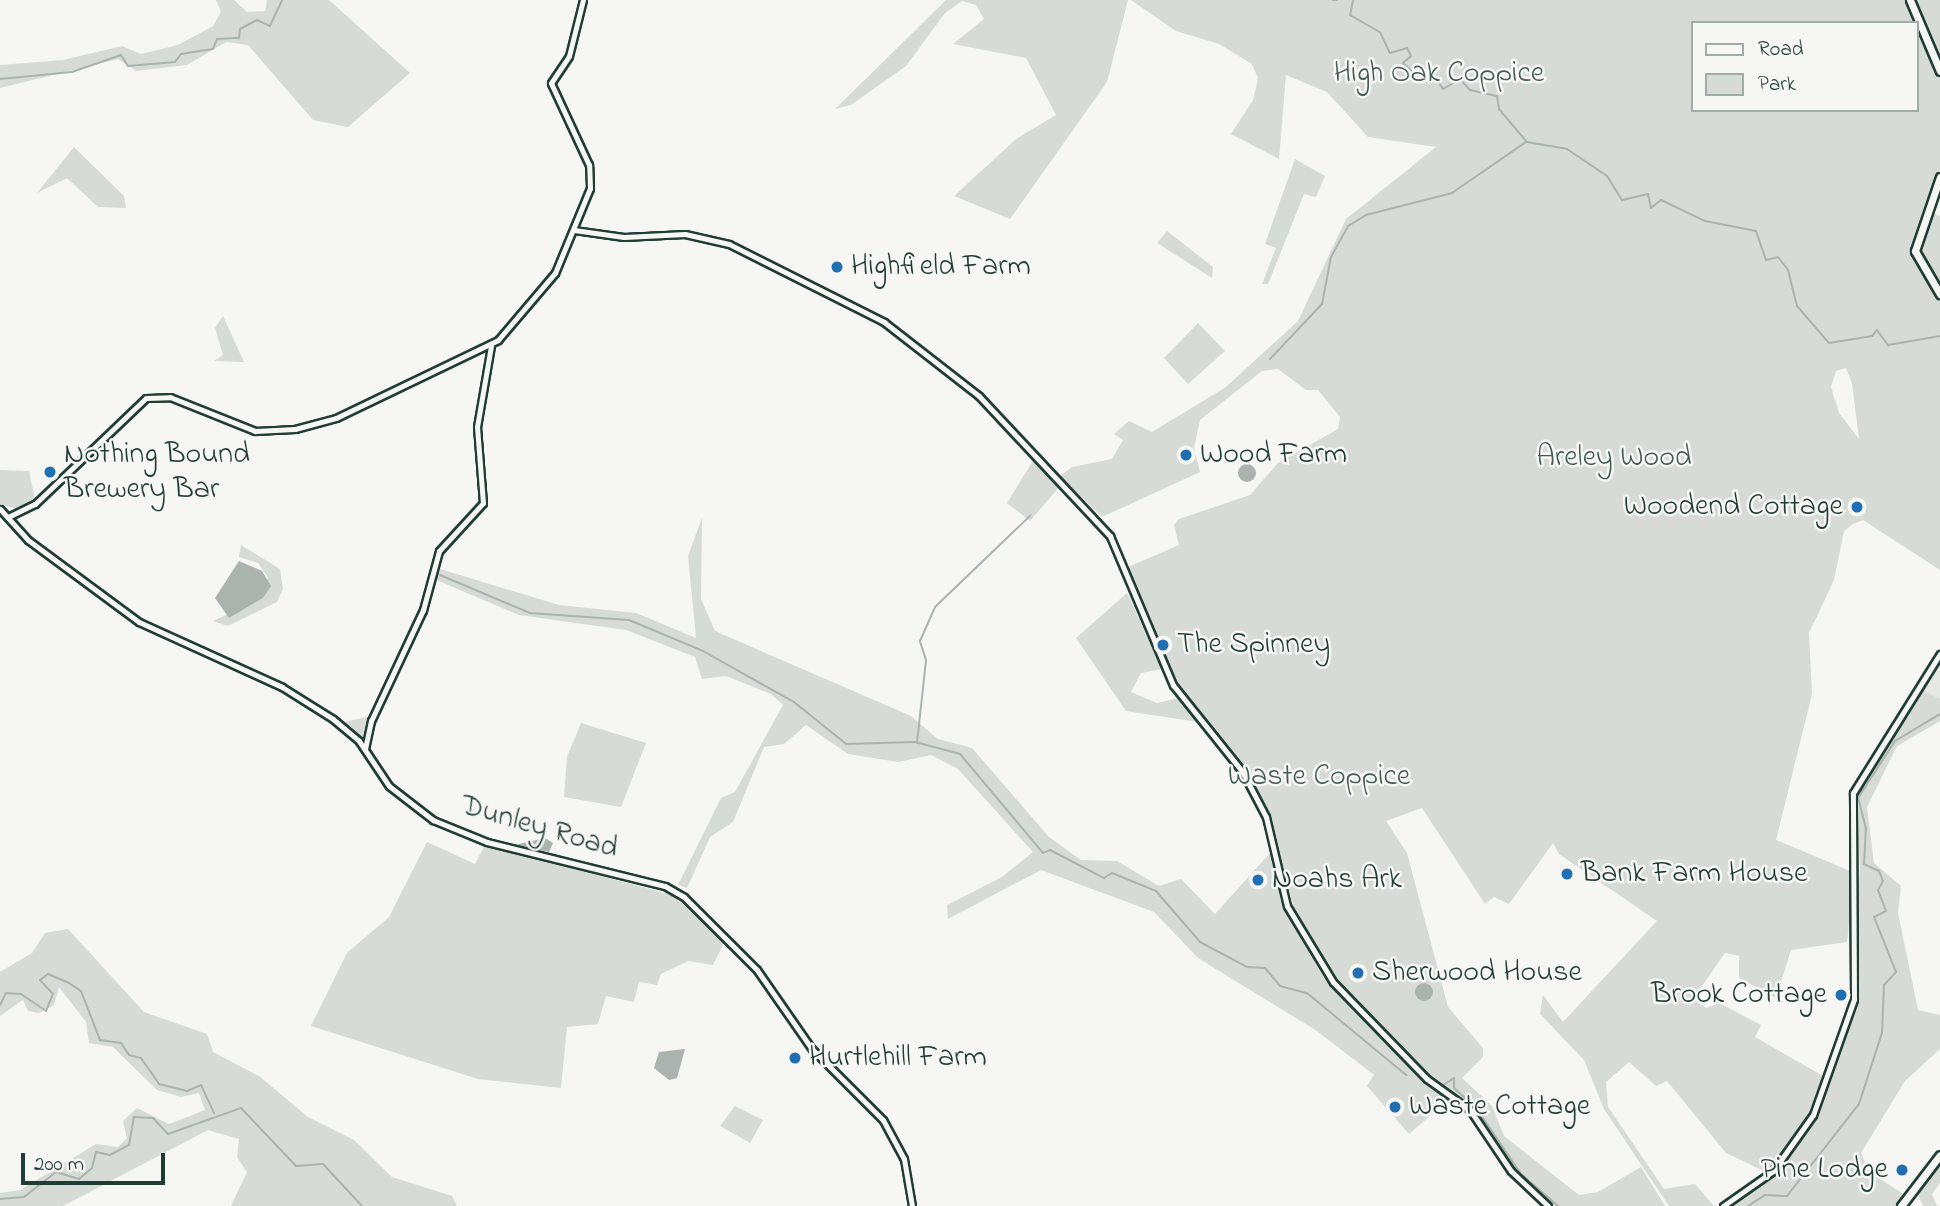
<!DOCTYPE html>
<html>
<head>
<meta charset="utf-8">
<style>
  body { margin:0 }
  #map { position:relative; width:1940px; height:1206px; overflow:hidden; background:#f6f6f2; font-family:"Indie Flower",sans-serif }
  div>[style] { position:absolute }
  .built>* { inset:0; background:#e6e8e4 }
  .green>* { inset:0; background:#d6dbd6 }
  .water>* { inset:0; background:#aab3ae }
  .round { border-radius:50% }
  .stream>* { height:2px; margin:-1px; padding:0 1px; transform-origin:1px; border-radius:1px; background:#aab3ae }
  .roads { filter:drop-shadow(2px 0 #1f3d34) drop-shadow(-2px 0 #1f3d34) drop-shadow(0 2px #1f3d34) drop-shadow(0 -2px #1f3d34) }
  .minor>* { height:5px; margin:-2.5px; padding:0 2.5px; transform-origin:2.5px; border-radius:2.5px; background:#f6f6f2 }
  .major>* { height:7px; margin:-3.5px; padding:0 3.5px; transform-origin:3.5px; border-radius:3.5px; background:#f6f6f2 }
  .dots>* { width:19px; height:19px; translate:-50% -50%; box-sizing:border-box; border:4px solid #f6f6f2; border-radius:50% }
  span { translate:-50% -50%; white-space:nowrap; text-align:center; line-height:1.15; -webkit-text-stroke:5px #f6f6f2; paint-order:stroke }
  .park-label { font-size:30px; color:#445d54 }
  .poi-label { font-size:30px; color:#1f3d34 }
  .left { translate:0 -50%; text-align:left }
  .right { translate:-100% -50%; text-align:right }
  .street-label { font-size:30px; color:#1f3d34 }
  .legend { position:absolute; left:1691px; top:21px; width:228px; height:91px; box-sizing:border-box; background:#f6f6f2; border:2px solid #a0aca6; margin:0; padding:9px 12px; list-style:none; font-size:21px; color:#1f3d34 }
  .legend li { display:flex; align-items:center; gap:14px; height:35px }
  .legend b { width:35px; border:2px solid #a0aca6 }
  .scale { position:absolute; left:21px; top:1153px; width:144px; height:32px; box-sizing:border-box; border:4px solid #1f3d34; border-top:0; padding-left:9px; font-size:21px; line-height:24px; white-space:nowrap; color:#1f3d34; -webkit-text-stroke:5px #f6f6f2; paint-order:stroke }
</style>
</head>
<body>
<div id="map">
  <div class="built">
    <div style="clip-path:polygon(1940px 658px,1940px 699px,1938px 699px,1918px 688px)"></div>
  </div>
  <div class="green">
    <div style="clip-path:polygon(216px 0,234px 0,247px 12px,265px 11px,267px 0,329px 0,410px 73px,348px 127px,313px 120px,248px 45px,226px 42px,187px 65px,136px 71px,118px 59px,0 88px,0 65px,63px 60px,122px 46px,141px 54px,178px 45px,213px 26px,221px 12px)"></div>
    <div style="clip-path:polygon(946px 0,1128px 0,1107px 82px,1010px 219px,954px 196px,1016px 139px,1056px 115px,1026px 58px,953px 44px,984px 19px,976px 5px,962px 1px,945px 13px,906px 66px,851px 105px,835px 109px)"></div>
    <div style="clip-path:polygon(evenodd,1131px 0,1940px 0,1940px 177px,1926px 210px,1940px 216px,1940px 291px,1915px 253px,1914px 262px,1940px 298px,1940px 570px,1863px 520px,1853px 524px,1844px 531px,1834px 580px,1809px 633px,1812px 694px,1776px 840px,1855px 873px,1847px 942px,1791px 950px,1776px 998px,1739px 978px,1739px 956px,1725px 953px,1693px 999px,1706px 1008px,1719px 1003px,1761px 1025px,1755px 1037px,1823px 1076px,1813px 1109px,1768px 1173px,1726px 1153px,1667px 1081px,1656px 1086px,1629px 1062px,1606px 1082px,1608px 1107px,1664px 1189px,1695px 1184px,1714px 1206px,1669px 1206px,1604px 1109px,1584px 1060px,1540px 1014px,1543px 995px,1563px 1022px,1657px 921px,1559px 854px,1553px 843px,1509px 904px,1494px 897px,1485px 904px,1422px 808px,1386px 821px,1407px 853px,1448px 1007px,1483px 1048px,1483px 1057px,1462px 1078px,1492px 1106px,1504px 1136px,1579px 1195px,1598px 1192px,1641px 1167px,1665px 1206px,1551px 1206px,1519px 1177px,1476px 1111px,1444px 1089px,1439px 1092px,1461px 1105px,1439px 1108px,1409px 1134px,1367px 1086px,1374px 1075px,1317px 1031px,1198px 958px,1154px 912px,1041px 870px,948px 919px,947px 905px,1002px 877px,1033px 852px,958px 769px,931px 755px,898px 762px,848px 754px,806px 725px,784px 744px,764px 747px,733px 822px,710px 837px,687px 888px,678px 885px,721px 798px,735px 792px,783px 705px,771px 694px,726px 676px,702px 679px,695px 657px,626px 630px,519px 615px,434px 579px,437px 568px,559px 605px,636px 613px,696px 638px,688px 556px,702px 518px,701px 599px,715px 631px,911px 716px,938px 739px,972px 748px,1049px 837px,1081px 860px,1117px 861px,1159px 886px,1181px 879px,1215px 914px,1271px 852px,1287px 915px,1324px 978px,1382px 1032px,1331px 975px,1299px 925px,1268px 817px,1249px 777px,1175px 685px,1138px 609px,1126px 568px,1179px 545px,1174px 525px,1179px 519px,1250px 495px,1278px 463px,1338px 429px,1340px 417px,1318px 390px,1306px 390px,1278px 369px,1262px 371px,1200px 420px,1194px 448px,1200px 472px,1102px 517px,1060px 476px,1072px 467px,1112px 459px,1123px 440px,1114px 434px,1129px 421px,1152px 432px,1226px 387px,1298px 321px,1346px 219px,1436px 147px,1368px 137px,1327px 92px,1286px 75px,1279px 159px,1231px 134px,1253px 100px,1258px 78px,1252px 64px,1219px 44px,1176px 31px,1131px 0,1693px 23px,1917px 23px,1917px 110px,1693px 110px,1693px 23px,1131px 0,1846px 368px,1852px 383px,1859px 439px,1839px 413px,1831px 387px,1836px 371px,1846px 368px)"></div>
    <div style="clip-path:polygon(74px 147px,124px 196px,126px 208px,98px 207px,67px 178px,37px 193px)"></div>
    <div style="clip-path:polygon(1295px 159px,1325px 176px,1316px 197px,1304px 194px,1268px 284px,1262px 284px,1276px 248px,1265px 244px)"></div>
    <div style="clip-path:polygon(1167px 231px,1213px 267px,1212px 278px,1157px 243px)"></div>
    <div style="clip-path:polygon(223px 316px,244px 362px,214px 361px,223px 355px,215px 328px)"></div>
    <div style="clip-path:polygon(1198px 323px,1225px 351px,1188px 384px,1164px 358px)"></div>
    <div style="clip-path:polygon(1034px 459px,1061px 485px,1030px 521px,1007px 503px)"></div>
    <div style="clip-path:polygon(0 470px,29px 471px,35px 500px,19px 510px,0 504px)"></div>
    <div style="clip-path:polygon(241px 545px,280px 569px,283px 589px,277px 602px,228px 626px,213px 621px,255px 602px,268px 578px,258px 563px,239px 557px)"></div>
    <div style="clip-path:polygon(1127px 593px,1162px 669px,1141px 673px,1131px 692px,1157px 703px,1178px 698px,1198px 722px,1126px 711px,1076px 638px)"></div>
    <div style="clip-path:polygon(1918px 688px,1940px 699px,1940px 721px,1897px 746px,1867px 807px,1874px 863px,1901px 886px,1898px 913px,1918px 1010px,1940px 1015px,1940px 1049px,1905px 1081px,1861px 1153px,1869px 1172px,1905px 1195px,1898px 1206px,1728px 1206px,1795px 1150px,1852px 1018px,1860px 865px,1854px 795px)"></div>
    <div style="clip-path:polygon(367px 717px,363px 737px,344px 722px)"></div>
    <div style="clip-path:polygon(581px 723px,646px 743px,621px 807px,564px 797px,567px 757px)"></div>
    <div style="clip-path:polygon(427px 842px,475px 864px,485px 845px,672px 895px,725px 941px,713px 965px,688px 961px,661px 974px,657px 985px,639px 982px,634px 1002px,606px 996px,598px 1024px,567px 1027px,561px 1088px,478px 1079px,311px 1026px,347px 953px,389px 917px)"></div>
    <div style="clip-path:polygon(68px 929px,144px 1012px,207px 1034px,213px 1052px,259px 1076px,308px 1117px,354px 1140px,392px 1177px,452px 1196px,457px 1206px,231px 1206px,247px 1172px,237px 1157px,239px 1139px,208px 1130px,63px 1206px,0 1206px,0 1193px,20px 1190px,96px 1144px,118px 1147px,127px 1138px,123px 1121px,137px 1108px,169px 1124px,205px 1110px,199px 1093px,181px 1097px,157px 1090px,113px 1047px,89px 1043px,86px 1022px,59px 987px,54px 1005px,39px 1013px,28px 1011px,23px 1000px,0 1016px,0 972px,32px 953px,45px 933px)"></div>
    <div style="clip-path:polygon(735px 1106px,763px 1120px,750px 1143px,720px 1126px)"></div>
    <div style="clip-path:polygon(1940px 1164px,1940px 1183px,1932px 1194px,1937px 1206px,1923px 1206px,1917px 1192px)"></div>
  </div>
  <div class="water">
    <div class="round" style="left:1238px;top:464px;width:18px;height:18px"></div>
    <div style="clip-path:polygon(239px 561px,262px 571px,271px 586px,263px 598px,229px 618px,215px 598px)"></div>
    <div style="clip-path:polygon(545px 838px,553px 843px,549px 852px,515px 845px)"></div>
    <div class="round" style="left:1415px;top:983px;width:18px;height:18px"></div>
    <div style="clip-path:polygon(685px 1049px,677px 1078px,669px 1080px,654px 1068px,659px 1052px)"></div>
  </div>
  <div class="stream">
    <div style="left:1333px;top:0;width:4px"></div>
    <div style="left:1353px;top:0;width:15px;rotate:101deg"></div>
    <div style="left:1350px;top:15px;width:34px;rotate:30deg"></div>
    <div style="left:1380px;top:32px;width:23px;rotate:65deg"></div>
    <div style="left:1390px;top:53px;width:18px;rotate:-16deg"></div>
    <div style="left:1407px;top:48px;width:9px;rotate:63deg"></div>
    <div style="left:1411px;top:56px;width:11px;rotate:139deg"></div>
    <div style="left:1403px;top:63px;width:19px;rotate:43deg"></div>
    <div style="left:1417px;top:76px;width:16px;rotate:-15deg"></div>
    <div style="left:1432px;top:72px;width:20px;rotate:57deg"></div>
    <div style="left:1443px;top:89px;width:20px;rotate:-30deg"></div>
    <div style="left:1460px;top:79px;width:15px;rotate:48deg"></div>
    <div style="left:1470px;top:90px;width:28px;rotate:13deg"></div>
    <div style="left:1497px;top:96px;width:13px;rotate:81deg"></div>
    <div style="left:1499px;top:109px;width:42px;rotate:49.8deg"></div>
    <div style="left:0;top:79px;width:72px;rotate:-5.6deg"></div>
    <div style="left:72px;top:72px;width:52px;rotate:-19.1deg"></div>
    <div style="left:121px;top:55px;width:13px;rotate:58deg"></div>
    <div style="left:128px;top:66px;width:47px;rotate:-4.9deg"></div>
    <div style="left:175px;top:62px;width:10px;rotate:-53deg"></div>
    <div style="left:181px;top:54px;width:32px;rotate:-9deg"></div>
    <div style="left:213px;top:49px;width:11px;rotate:-68deg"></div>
    <div style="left:217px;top:39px;width:22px;rotate:-3deg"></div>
    <div style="left:239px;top:38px;width:9px;rotate:-84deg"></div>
    <div style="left:240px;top:29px;width:19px;rotate:-28deg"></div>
    <div style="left:257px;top:20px;width:14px;rotate:25deg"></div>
    <div style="left:270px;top:26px;width:29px;rotate:-65deg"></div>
    <div style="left:1527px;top:142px;width:41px;rotate:9.9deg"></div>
    <div style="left:1567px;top:149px;width:48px;rotate:34deg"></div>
    <div style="left:1607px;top:176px;width:28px;rotate:58deg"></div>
    <div style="left:1622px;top:200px;width:27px;rotate:-13deg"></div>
    <div style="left:1648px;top:194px;width:14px;rotate:78deg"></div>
    <div style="left:1651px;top:208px;width:13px;rotate:-39deg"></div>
    <div style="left:1661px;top:200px;width:49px;rotate:25.5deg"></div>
    <div style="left:1705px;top:221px;width:52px;rotate:11.1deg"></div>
    <div style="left:1756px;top:231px;width:31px;rotate:71deg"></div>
    <div style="left:1766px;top:260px;width:12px;rotate:-14deg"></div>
    <div style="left:1778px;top:257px;width:16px;rotate:52deg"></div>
    <div style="left:1788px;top:270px;width:37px;rotate:76deg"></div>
    <div style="left:1797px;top:306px;width:49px;rotate:49.1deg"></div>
    <div style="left:1829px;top:343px;width:44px;rotate:-9.2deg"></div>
    <div style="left:1872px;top:336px;width:8px;rotate:-50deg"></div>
    <div style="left:1877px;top:330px;width:19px;rotate:54deg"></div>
    <div style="left:1888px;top:345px;width:53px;rotate:-9.8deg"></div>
    <div style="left:1270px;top:359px;width:76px;rotate:-46.6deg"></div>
    <div style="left:1322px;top:304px;width:48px;rotate:-79.2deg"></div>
    <div style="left:1331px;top:257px;width:35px;rotate:-61deg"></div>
    <div style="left:1348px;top:226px;width:21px;rotate:-31deg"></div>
    <div style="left:1366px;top:215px;width:89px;rotate:-14.3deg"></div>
    <div style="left:1452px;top:193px;width:90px;rotate:-34.6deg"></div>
    <div style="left:440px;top:575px;width:98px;rotate:22.9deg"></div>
    <div style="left:530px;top:613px;width:99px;rotate:4deg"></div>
    <div style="left:629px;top:620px;width:80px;rotate:22.7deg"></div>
    <div style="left:703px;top:651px;width:104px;rotate:29.3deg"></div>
    <div style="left:794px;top:702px;width:67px;rotate:38.9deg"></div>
    <div style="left:846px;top:744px;width:69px;rotate:-1.7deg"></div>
    <div style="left:915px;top:742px;width:47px;rotate:14.9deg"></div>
    <div style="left:960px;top:754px;width:129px;rotate:50deg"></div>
    <div style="left:1043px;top:853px;width:8px;rotate:-23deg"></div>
    <div style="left:1050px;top:850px;width:61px;rotate:27.4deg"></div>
    <div style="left:1104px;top:878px;width:9px;rotate:-32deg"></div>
    <div style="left:1112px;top:873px;width:48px;rotate:22.2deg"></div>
    <div style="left:1156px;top:891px;width:67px;rotate:49.2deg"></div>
    <div style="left:1200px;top:942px;width:53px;rotate:28deg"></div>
    <div style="left:1247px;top:967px;width:18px;rotate:3deg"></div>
    <div style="left:1265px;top:968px;width:23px;rotate:50deg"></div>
    <div style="left:1280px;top:986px;width:28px;rotate:15deg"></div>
    <div style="left:1307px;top:993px;width:129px;rotate:39.6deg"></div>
    <div style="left:917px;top:743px;width:83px;rotate:-83.8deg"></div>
    <div style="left:926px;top:660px;width:20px;rotate:-108deg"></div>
    <div style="left:920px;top:641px;width:37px;rotate:-66deg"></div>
    <div style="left:935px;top:607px;width:132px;rotate:-43.8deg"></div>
    <div style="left:0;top:1005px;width:13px;rotate:-63deg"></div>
    <div style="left:6px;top:993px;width:15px;rotate:4deg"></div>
    <div style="left:21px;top:994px;width:30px;rotate:34deg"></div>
    <div style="left:46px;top:1011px;width:18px;rotate:-68deg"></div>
    <div style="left:53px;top:994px;width:19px;rotate:-133deg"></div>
    <div style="left:40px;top:980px;width:10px;rotate:-37deg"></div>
    <div style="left:48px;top:974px;width:23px;rotate:23deg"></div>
    <div style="left:69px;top:983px;width:14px;rotate:34deg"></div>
    <div style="left:81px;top:991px;width:53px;rotate:68.8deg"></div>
    <div style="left:100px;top:1040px;width:21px;rotate:8deg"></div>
    <div style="left:121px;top:1043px;width:14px;rotate:56deg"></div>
    <div style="left:129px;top:1055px;width:12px;rotate:14deg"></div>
    <div style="left:141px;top:1058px;width:32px;rotate:55deg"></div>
    <div style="left:159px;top:1084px;width:29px;rotate:14deg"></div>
    <div style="left:187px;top:1091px;width:15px;rotate:-23deg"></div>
    <div style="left:201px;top:1085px;width:31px;rotate:65deg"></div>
    <div style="left:1442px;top:1086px;width:14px;rotate:-34deg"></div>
    <div style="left:1454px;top:1078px;width:10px;rotate:90deg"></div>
    <div style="left:1454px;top:1088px;width:31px;rotate:42deg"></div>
    <div style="left:1477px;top:1109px;width:78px;rotate:55.9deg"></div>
    <div style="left:1521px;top:1174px;width:49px;rotate:40.9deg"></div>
    <div style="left:0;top:1199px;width:24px;rotate:-5deg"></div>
    <div style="left:24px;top:1197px;width:41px;rotate:-38deg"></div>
    <div style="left:56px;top:1172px;width:24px;rotate:17deg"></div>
    <div style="left:79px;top:1179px;width:17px;rotate:-40deg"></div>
    <div style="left:92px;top:1168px;width:16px;rotate:-76deg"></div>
    <div style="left:96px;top:1152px;width:14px;rotate:12deg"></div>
    <div style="left:110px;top:1155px;width:21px;rotate:-28deg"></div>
    <div style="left:129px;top:1145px;width:28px;rotate:-80deg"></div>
    <div style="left:134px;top:1117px;width:19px;rotate:3deg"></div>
    <div style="left:153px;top:1118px;width:22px;rotate:47deg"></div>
    <div style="left:168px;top:1134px;width:77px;rotate:-19.6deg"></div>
    <div style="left:241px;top:1108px;width:80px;rotate:46.5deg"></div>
    <div style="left:296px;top:1166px;width:27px;rotate:-4deg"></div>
    <div style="left:323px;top:1164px;width:57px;rotate:47.1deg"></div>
    <div style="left:1748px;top:1206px;width:20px;rotate:-33deg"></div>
    <div style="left:1765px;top:1195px;width:22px;rotate:3deg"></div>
    <div style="left:1787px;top:1196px;width:117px;rotate:-52deg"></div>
    <div style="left:1859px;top:1104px;width:75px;rotate:-72.1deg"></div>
    <div style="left:1882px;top:1033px;width:48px;rotate:-87.6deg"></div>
    <div style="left:1884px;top:985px;width:18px;rotate:-47deg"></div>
    <div style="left:1896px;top:972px;width:59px;rotate:-111.8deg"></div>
    <div style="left:1874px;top:917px;width:13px;rotate:-27deg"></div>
    <div style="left:1886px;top:911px;width:22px;rotate:-111deg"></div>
    <div style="left:1878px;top:890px;width:10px;rotate:-61deg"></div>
    <div style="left:1883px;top:881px;width:11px;rotate:-112deg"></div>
    <div style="left:1879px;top:871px;width:17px;rotate:-155deg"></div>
    <div style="left:1864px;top:864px;width:35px;rotate:-87deg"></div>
    <div style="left:1866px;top:829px;width:32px;rotate:-104deg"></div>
    <div style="left:1858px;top:798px;width:68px;rotate:-57deg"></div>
    <div style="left:1895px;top:741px;width:52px;rotate:-31deg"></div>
  </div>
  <div class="roads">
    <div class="minor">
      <div style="left:574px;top:230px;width:50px;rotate:8deg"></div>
      <div style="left:624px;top:237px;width:61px;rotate:-2.8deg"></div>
      <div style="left:685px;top:234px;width:45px;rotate:12.8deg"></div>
      <div style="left:729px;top:244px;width:174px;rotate:26.7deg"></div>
      <div style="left:884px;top:322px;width:120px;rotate:37.9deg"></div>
      <div style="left:979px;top:396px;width:192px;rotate:46.9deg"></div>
      <div style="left:1110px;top:536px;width:162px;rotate:67.1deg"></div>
      <div style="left:1173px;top:685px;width:110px;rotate:51.3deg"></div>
      <div style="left:1242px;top:771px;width:52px;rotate:62.4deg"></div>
      <div style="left:1266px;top:817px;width:91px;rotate:76.7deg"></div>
      <div style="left:1287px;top:906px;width:89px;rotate:58.8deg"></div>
      <div style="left:1333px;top:982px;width:135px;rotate:45.9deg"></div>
      <div style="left:1427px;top:1079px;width:53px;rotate:35.8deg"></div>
      <div style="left:1470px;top:1110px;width:73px;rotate:56.1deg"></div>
      <div style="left:1511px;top:1171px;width:51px;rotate:43.4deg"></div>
      <div style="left:0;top:509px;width:42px;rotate:47.9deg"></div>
      <div style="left:28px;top:540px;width:138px;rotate:36.5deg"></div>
      <div style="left:139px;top:622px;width:157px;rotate:24.4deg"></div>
      <div style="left:282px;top:687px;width:60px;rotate:32.1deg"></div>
      <div style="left:333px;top:719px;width:34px;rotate:40deg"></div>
      <div style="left:359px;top:741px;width:54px;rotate:56.3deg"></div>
      <div style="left:389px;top:786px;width:56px;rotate:37.7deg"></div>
      <div style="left:433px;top:820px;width:58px;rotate:22.2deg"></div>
      <div style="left:487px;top:842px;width:183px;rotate:13.9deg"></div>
      <div style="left:665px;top:886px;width:22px;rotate:30deg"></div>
      <div style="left:684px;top:897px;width:103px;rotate:45deg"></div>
      <div style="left:757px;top:970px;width:96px;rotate:55.2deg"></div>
      <div style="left:812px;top:1049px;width:100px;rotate:45deg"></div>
      <div style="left:883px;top:1120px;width:44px;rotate:61.7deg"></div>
      <div style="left:904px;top:1159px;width:48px;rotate:80.3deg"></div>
      <div style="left:8px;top:517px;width:30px;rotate:-26deg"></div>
      <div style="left:35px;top:504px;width:153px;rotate:-43.7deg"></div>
      <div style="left:146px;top:398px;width:24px;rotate:-2deg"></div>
      <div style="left:170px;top:397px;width:92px;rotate:21.8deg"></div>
      <div style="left:255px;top:431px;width:40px;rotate:-2.9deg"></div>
      <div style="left:295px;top:429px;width:42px;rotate:-15deg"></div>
      <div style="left:336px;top:418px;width:180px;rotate:-25.7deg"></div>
      <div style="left:498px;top:340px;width:88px;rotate:-49.6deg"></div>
      <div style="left:555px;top:273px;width:92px;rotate:-67.6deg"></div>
      <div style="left:590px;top:188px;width:23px;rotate:-92deg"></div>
      <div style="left:589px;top:165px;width:90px;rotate:-114.9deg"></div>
      <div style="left:551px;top:83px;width:32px;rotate:-56deg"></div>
      <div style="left:569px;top:56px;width:58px;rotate:-76deg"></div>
      <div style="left:365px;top:749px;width:29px;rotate:-78deg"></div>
      <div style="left:371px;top:721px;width:123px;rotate:-64.9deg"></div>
      <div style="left:423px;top:610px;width:61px;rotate:-74.8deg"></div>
      <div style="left:439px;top:551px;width:65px;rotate:-47.5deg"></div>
      <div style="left:483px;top:503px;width:76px;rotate:-94.5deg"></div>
      <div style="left:477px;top:427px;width:82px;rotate:-80.2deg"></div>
      <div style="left:1723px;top:1206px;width:61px;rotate:-35deg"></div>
      <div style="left:1773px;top:1171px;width:69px;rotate:-54.5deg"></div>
      <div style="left:1813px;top:1115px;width:123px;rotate:-70.5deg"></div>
      <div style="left:1854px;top:999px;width:206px;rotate:-90.3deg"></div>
      <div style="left:1853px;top:793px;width:164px;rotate:-58deg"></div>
    </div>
    <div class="major">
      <div style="left:1910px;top:0;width:77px;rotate:67.1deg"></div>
      <div style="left:1940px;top:177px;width:78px;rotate:108.7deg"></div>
      <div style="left:1915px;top:251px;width:50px;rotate:59.8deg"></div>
      <div style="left:1901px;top:1206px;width:64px;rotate:-52.6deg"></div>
    </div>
  </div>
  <div class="dots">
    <div style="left:837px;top:267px;background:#1f6fb2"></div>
    <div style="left:1186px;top:455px;background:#1f6fb2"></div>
    <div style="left:50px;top:472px;background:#1f6fb2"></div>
    <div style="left:1857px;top:507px;background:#1f6fb2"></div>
    <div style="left:1163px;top:645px;background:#1f6fb2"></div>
    <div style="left:1567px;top:874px;background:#1f6fb2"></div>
    <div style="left:1258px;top:880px;background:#1f6fb2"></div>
    <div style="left:1358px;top:973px;background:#1f6fb2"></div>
    <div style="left:1841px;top:995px;background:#1f6fb2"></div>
    <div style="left:795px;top:1058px;background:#1f6fb2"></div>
    <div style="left:1395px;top:1107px;background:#1f6fb2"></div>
    <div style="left:1902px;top:1170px;background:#1f6fb2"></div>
  </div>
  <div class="park-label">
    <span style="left:1439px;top:74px">High Oak Coppice</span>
    <span style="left:1614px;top:458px">Areley Wood</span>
    <span style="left:1319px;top:777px">Waste Coppice</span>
  </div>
  <div class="poi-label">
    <span class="left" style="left:851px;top:267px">Highfield Farm</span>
    <span class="left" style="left:64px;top:472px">Nothing Bound<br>Brewery Bar</span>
    <span class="left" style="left:1200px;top:455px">Wood Farm</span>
    <span class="right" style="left:1843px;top:507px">Woodend Cottage</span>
    <span class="left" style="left:1177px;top:645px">The Spinney</span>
    <span class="left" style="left:1581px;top:874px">Bank Farm House</span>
    <span class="left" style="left:1272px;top:880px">Noahs Ark</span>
    <span class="left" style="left:1372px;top:973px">Sherwood House</span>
    <span class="right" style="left:1827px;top:995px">Brook Cottage</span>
    <span class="left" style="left:809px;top:1058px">Hurtlehill Farm</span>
    <span class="left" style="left:1409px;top:1107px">Waste Cottage</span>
    <span class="right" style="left:1888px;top:1170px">Pine Lodge</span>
  </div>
  <div class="street-label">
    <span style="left:539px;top:828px;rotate:16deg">Dunley Road</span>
  </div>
  <ul class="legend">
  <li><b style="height:9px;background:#f6f6f2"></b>Road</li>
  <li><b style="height:19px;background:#d6dbd6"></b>Park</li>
  </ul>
  <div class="scale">200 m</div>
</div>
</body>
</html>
